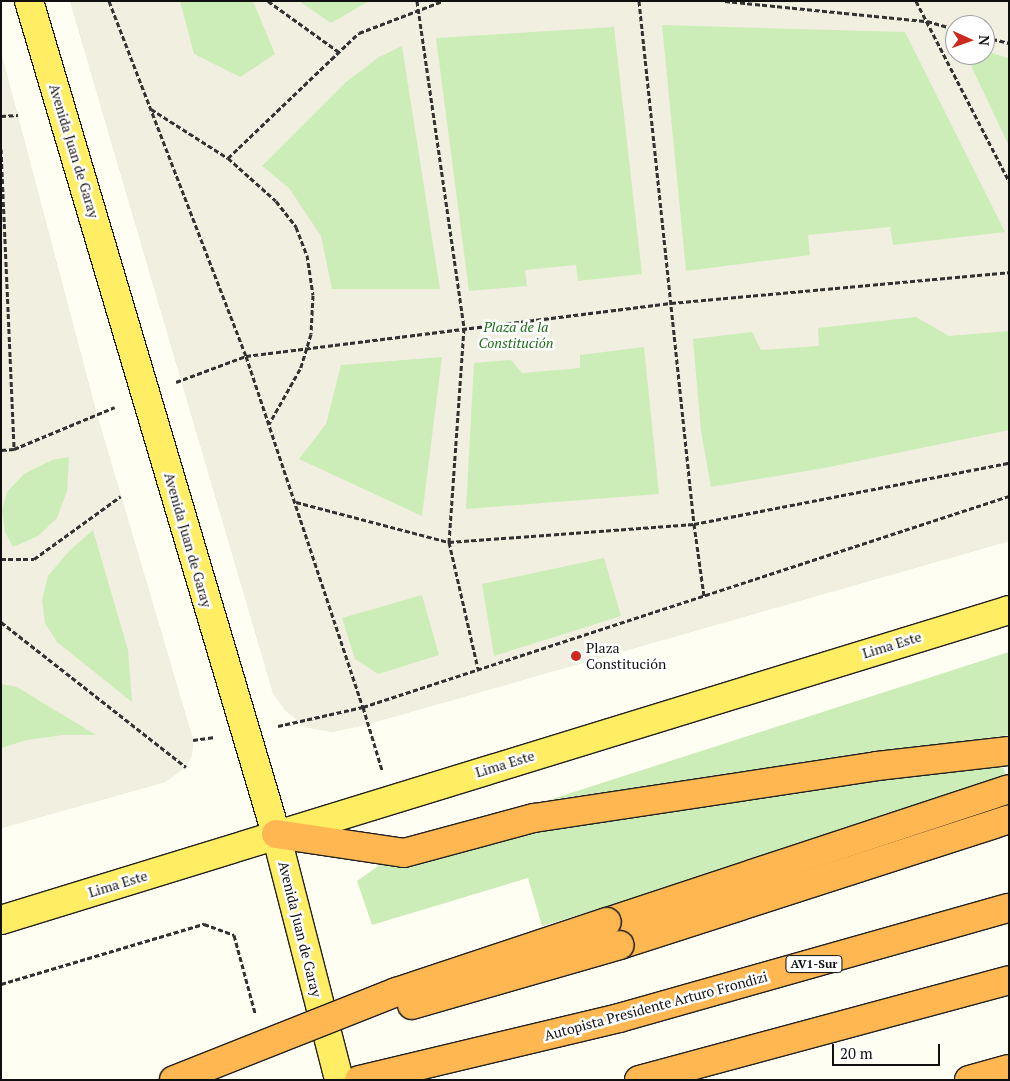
<!DOCTYPE html>
<html>
<head>
<meta charset="utf-8">
<style>
  body { margin:0 }
  #map { position:relative; width:1010px; height:1081px; overflow:hidden; background:#fffef3; font-family:"PT Serif",serif }
  div>[style] { position:absolute }
  .green>* { inset:0; background:#cdedb8 }
  .plaza>* { inset:0; background:#f1efe0 }
  .path>* { height:3px; margin-top:-1.5px; transform-origin:0; background:repeating-linear-gradient(90deg,#323232 0 5px,transparent 0 7.5px) }
  .roads { filter:drop-shadow(1px 0 #212121) drop-shadow(-1px 0 #212121) drop-shadow(0 1px #212121) drop-shadow(0 -1px #212121) }
  .major>* { height:28px; margin:-14px; padding:0 14px; transform-origin:14px; border-radius:14px; background:#ffed63 }
  .highway>* { height:28px; margin:-14px; padding:0 14px; transform-origin:14px; border-radius:14px; background:#ffb751 }
  .bridges { filter:drop-shadow(1px 0 #212121) drop-shadow(-1px 0 #212121) drop-shadow(0 1px #212121) drop-shadow(0 -1px #212121) }
  .highway-bridge>* { height:28px; margin:-14px; padding:0 14px; transform-origin:14px; border-radius:14px; background:#ffb751 }
  .dots>* { width:14px; height:14px; translate:-50% -50%; box-sizing:border-box; border:2px solid #fff; border-radius:50% }
  span { translate:-50% -50%; white-space:nowrap; text-align:center; line-height:1.15; -webkit-text-stroke:5px #fff; paint-order:stroke }
  .shield-label span { padding:1px 4px; background:#fff; border:1px solid; border-radius:4px; -webkit-text-stroke-width:0 }
  .shield-label { font-size:12px; color:#101010; font-weight:700 }
  .street-label { font-size:14px; color:#101010 }
  .park-label { font-size:14px; color:#206e1a; font-style:italic }
  .poi-label { font-size:14px; color:#101010 }
  .left { translate:0 -50%; text-align:left }
  .frame { position:absolute; inset:0; border:2px solid #101010; pointer-events:none }
  .north { position:absolute; left:945px; top:15px; width:50px; height:50px; box-sizing:border-box; background:#fff; border:1px solid #9f9f9f; border-radius:50%; rotate:92deg; font-size:14px; font-weight:700; line-height:20px; text-align:center; color:#101010 }
  .north::after { content:''; display:block; margin:auto; width:18px; height:22px; background:#cc2a1c; clip-path:polygon(50% 0,100% 100%,50% 72%,0 100%) }
  .scale { position:absolute; left:832px; top:1044px; width:108px; height:22px; box-sizing:border-box; border:2px solid #101010; border-top:0; padding-left:6px; font-size:15px; line-height:18px; white-space:nowrap; color:#101010; -webkit-text-stroke:4px #fff; paint-order:stroke }
</style>
</head>
<body>
<div id="map">
  <div class="green">
    <div style="clip-path:polygon(evenodd,70px 1px,1009px 1px,1009px 541px,368px 724px,332px 732px,306px 727px,286px 711px,273px 693px,70px 1px,955px 25px,985px 25px,985px 55px,955px 55px,955px 25px)"></div>
    <div style="clip-path:polygon(1px 53px,97px 415px,193px 740px,192px 754px,186px 767px,165px 782px,1px 828px)"></div>
    <div style="clip-path:polygon(1009px 652px,1009px 735px,549px 800px)"></div>
    <div style="clip-path:polygon(1003px 767px,1008px 781px,878px 825px,542px 926px,528px 878px,372px 925px,357px 881px,381px 864px,597px 816px,764px 792px)"></div>
  </div>
  <div class="plaza">
    <div style="clip-path:polygon(evenodd,70px 1px,180px 1px,194px 54px,240px 77px,275px 54px,253px 1px,299px 1px,331px 23px,369px 1px,1009px 1px,1009px 58px,985px 51px,985px 25px,955px 25px,955px 55px,966px 55px,1009px 146px,1009px 331px,949px 336px,916px 317px,818px 328px,819px 346px,761px 350px,752px 332px,693px 339px,701px 431px,711px 487px,824px 468px,1009px 430px,1009px 541px,368px 724px,332px 732px,306px 727px,286px 711px,273px 693px,70px 1px,662px 25px,905px 32px,1005px 232px,893px 245px,890px 227px,808px 235px,810px 255px,686px 271px,662px 25px,70px 1px,614px 27px,642px 274px,578px 281px,576px 265px,525px 270px,527px 286px,469px 291px,436px 38px,614px 27px,70px 1px,402px 46px,440px 289px,332px 289px,321px 236px,289px 188px,262px 166px,346px 82px,379px 57px,402px 46px,70px 1px,644px 347px,659px 494px,466px 509px,474px 363px,511px 360px,522px 373px,580px 368px,580px 355px,644px 347px,70px 1px,442px 357px,422px 516px,299px 459px,326px 424px,341px 365px,442px 357px,70px 1px,604px 558px,621px 616px,494px 656px,482px 584px,604px 558px,70px 1px,422px 595px,439px 655px,378px 674px,355px 659px,342px 618px,422px 595px)"></div>
    <div style="clip-path:polygon(evenodd,1px 53px,97px 415px,193px 740px,192px 754px,186px 767px,165px 782px,1px 828px,1px 748px,27px 740px,63px 735px,96px 735px,17px 687px,1px 684px,1px 53px,69px 457px,67px 491px,57px 518px,38px 536px,13px 547px,5px 532px,2px 510px,7px 492px,24px 474px,52px 460px,69px 457px,1px 53px,93px 530px,128px 650px,132px 702px,57px 642px,45px 623px,42px 600px,48px 576px,69px 551px,93px 530px)"></div>
  </div>
  <div class="path">
    <div style="left:109px;top:1px;width:381px;rotate:68.9deg"></div>
    <div style="left:246px;top:356px;width:370px;rotate:71.6deg"></div>
    <div style="left:363px;top:707px;width:680px;rotate:-18.09deg"></div>
    <div style="left:268px;top:1px;width:87px;rotate:35.7deg"></div>
    <div style="left:417px;top:1px;width:330px;rotate:81.8deg"></div>
    <div style="left:464px;top:328px;width:215px;rotate:94deg"></div>
    <div style="left:449px;top:542px;width:130px;rotate:77.1deg"></div>
    <div style="left:639px;top:1px;width:526px;rotate:84deg"></div>
    <div style="left:694px;top:524px;width:73px;rotate:82.1deg"></div>
    <div style="left:725px;top:1px;width:203px;rotate:5.7deg"></div>
    <div style="left:927px;top:21px;width:29px;rotate:16deg"></div>
    <div style="left:916px;top:1px;width:203px;rotate:62.7deg"></div>
    <div style="left:985px;top:37px;width:25px;rotate:14deg"></div>
    <div style="left:151px;top:109px;width:91px;rotate:32.5deg"></div>
    <div style="left:228px;top:158px;width:64px;rotate:41.9deg"></div>
    <div style="left:276px;top:201px;width:33px;rotate:52deg"></div>
    <div style="left:296px;top:227px;width:30px;rotate:69deg"></div>
    <div style="left:307px;top:255px;width:40px;rotate:81.5deg"></div>
    <div style="left:313px;top:295px;width:39px;rotate:93deg"></div>
    <div style="left:311px;top:334px;width:37px;rotate:107deg"></div>
    <div style="left:300px;top:369px;width:63px;rotate:119.4deg"></div>
    <div style="left:1px;top:116px;width:17px;rotate:-3deg"></div>
    <div style="left:1px;top:149px;width:300px;rotate:87.5deg"></div>
    <div style="left:14px;top:449px;width:13px;rotate:176deg"></div>
    <div style="left:228px;top:158px;width:181px;rotate:-43.7deg"></div>
    <div style="left:359px;top:33px;width:90px;rotate:-20.9deg"></div>
    <div style="left:176px;top:382px;width:75px;rotate:-20.4deg"></div>
    <div style="left:246px;top:356px;width:428px;rotate:-7.1deg"></div>
    <div style="left:671px;top:303px;width:339px;rotate:-5.2deg"></div>
    <div style="left:14px;top:449px;width:109px;rotate:-22.6deg"></div>
    <div style="left:296px;top:502px;width:158px;rotate:14.7deg"></div>
    <div style="left:449px;top:542px;width:246px;rotate:-4.2deg"></div>
    <div style="left:694px;top:524px;width:321px;rotate:-11deg"></div>
    <div style="left:1px;top:559px;width:33px"></div>
    <div style="left:34px;top:559px;width:107px;rotate:-35.9deg"></div>
    <div style="left:1px;top:622px;width:235px;rotate:38.1deg"></div>
    <div style="left:278px;top:726px;width:87px;rotate:-12.6deg"></div>
    <div style="left:363px;top:707px;width:66px;rotate:73.2deg"></div>
    <div style="left:193px;top:740px;width:22px;rotate:-8deg"></div>
    <div style="left:1px;top:984px;width:212px;rotate:-16.5deg"></div>
    <div style="left:204px;top:924px;width:32px;rotate:20deg"></div>
    <div style="left:234px;top:935px;width:81px;rotate:74.9deg"></div>
  </div>
  <div class="roads">
    <div class="major">
      <div style="left:29px;top:1px;width:869px;rotate:73.48deg"></div>
      <div style="left:276px;top:834px;width:254px;rotate:75.6deg"></div>
      <div style="left:1px;top:920px;width:1055px;rotate:-17.09deg"></div>
    </div>
    <div class="highway">
      <div style="left:276px;top:834px;width:129px;rotate:8.4deg"></div>
      <div style="left:404px;top:853px;width:135px;rotate:-15.1deg"></div>
      <div style="left:534px;top:818px;width:347px;rotate:-8.6deg"></div>
      <div style="left:877px;top:766px;width:133px;rotate:-6.5deg"></div>
      <div style="left:607px;top:922px;width:423px;rotate:-18.3deg"></div>
      <div style="left:620px;top:945px;width:409px;rotate:-17.9deg"></div>
      <div style="left:359px;top:1080px;width:267px;rotate:-13.4deg"></div>
      <div style="left:619px;top:1018px;width:405px;rotate:-15.8deg"></div>
      <div style="left:639px;top:1080px;width:383px;rotate:-15.1deg"></div>
      <div style="left:969px;top:1080px;width:41px;rotate:-15.4deg"></div>
    </div>
  </div>
  <div class="bridges">
    <div class="highway-bridge">
      <div style="left:412px;top:1005px;width:216px;rotate:-16.1deg"></div>
      <div style="left:174px;top:1080px;width:239px;rotate:-21.6deg"></div>
      <div style="left:396px;top:992px;width:222px;rotate:-18.4deg"></div>
    </div>
  </div>
  <div class="dots">
    <div style="left:576px;top:656px;background:#cc2a1c"></div>
  </div>
  <div class="shield-label">
    <span style="left:814px;top:964px">AV1-Sur</span>
  </div>
  <div class="street-label">
    <span style="left:74px;top:151px;rotate:73deg">Avenida Juan de Garay</span>
    <span style="left:188px;top:540px;rotate:74deg">Avenida Juan de Garay</span>
    <span style="left:892px;top:645px;rotate:-17deg">Lima Este</span>
    <span style="left:505px;top:764px;rotate:-17deg">Lima Este</span>
    <span style="left:118px;top:884px;rotate:-17deg">Lima Este</span>
    <span style="left:300px;top:929px;rotate:76deg">Avenida Juan de Garay</span>
    <span style="left:656px;top:1006px;rotate:-15deg">Autopista Presidente Arturo Frondizi</span>
  </div>
  <div class="park-label">
    <span style="left:516px;top:335px">Plaza de la<br>Constitución</span>
  </div>
  <div class="poi-label">
    <span class="left" style="left:586px;top:656px">Plaza<br>Constitución</span>
  </div>
  <div class="frame"></div>
  <div class="north">N</div>
  <div class="scale">20 m</div>
</div>
</body>
</html>
